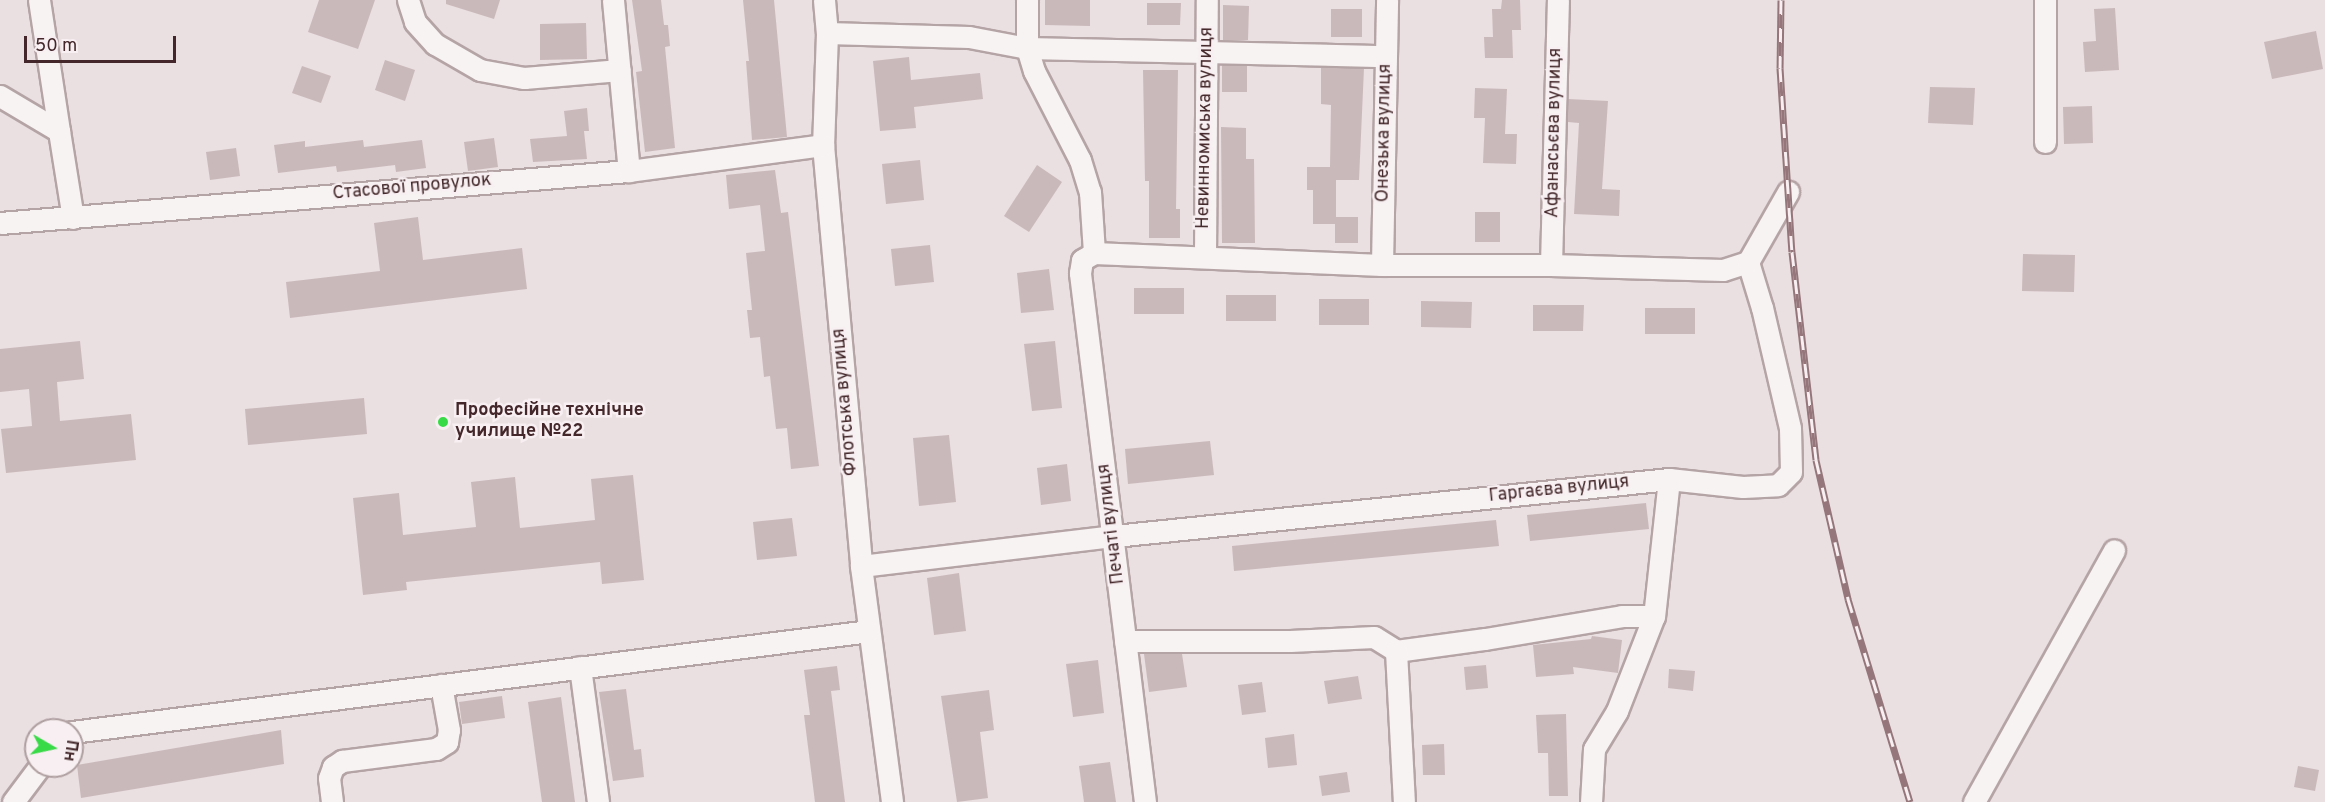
<!DOCTYPE html>
<html>
<head>
<meta charset="utf-8">
<style>
  body { margin:0 }
  #map { position:relative; width:2325px; height:802px; overflow:hidden; background:#eadfe1; font-family:Overpass,sans-serif }
  div>[style] { position:absolute }
  .building>* { inset:0; background:#cab9bb }
  .roads { filter:drop-shadow(2px 0 #b5a4a6) drop-shadow(-2px 0 #b5a4a6) drop-shadow(0 2px #b5a4a6) drop-shadow(0 -2px #b5a4a6) }
  .minor>* { height:21px; margin:-10.5px; padding:0 10.5px; transform-origin:10.5px; border-radius:10.5px; background:#f8f3f3 }
  .rail>* { height:7px; margin-top:-3.5px; transform-origin:0; background:repeating-linear-gradient(90deg,#f7eff1 0 14px,#95777b 0 28px); box-sizing:border-box; border-block:2px solid #95777b }
  .dots>* { width:16px; height:16px; translate:-50% -50%; box-sizing:border-box; border:3px solid #f7eff1; border-radius:50% }
  span { translate:-50% -50%; white-space:nowrap; text-align:center; line-height:1.15; -webkit-text-stroke:5px #f7eff1; paint-order:stroke }
  .street-label { font-size:18px; color:#43272a }
  .poi-label { font-size:18px; color:#43272a; font-weight:700 }
  .left { translate:0 -50%; text-align:left }
  .north { position:absolute; left:24px; top:718px; width:60px; height:60px; box-sizing:border-box; background:#f7eff1; border:2px solid #af9fa1; border-radius:50%; rotate:99deg; font-size:16px; font-weight:700; line-height:24px; text-align:center; color:#43272a }
  .north::after { content:''; display:block; margin:auto; width:21px; height:27px; background:#39da48; clip-path:polygon(50% 0,100% 100%,50% 72%,0 100%) }
  .scale { position:absolute; left:24px; top:36px; width:152px; height:27px; box-sizing:border-box; border:3px solid #43272a; border-top:0; padding-left:8px; font-size:18px; line-height:21px; white-space:nowrap; color:#43272a; -webkit-text-stroke:4px #f7eff1; paint-order:stroke }
</style>
</head>
<body>
<div id="map">
  <div class="building">
    <div style="clip-path:polygon(319px 0,375px 0,358px 49px,308px 32px)"></div>
    <div style="clip-path:polygon(446px 0,500px 0,494px 19px,446px 4px)"></div>
    <div style="clip-path:polygon(632px 0,661px 0,664px 25px,668px 25px,670px 46px,665px 47px,675px 148px,645px 152px,636px 72px,642px 71px)"></div>
    <div style="clip-path:polygon(743px 0,774px 0,787px 137px,752px 140px,746px 61px,749px 61px)"></div>
    <div style="clip-path:polygon(1045px 0,1090px 0,1090px 26px,1045px 25px)"></div>
    <div style="clip-path:polygon(1502px 0,1520px 0,1521px 30px,1512px 30px,1513px 58px,1485px 58px,1484px 37px,1493px 37px,1492px 9px,1501px 9px)"></div>
    <div style="clip-path:polygon(1147px 3px,1181px 3px,1180px 25px,1147px 25px)"></div>
    <div style="clip-path:polygon(1223px 5px,1249px 6px,1248px 40px,1223px 40px)"></div>
    <div style="clip-path:polygon(2115px 8px,2119px 70px,2085px 72px,2083px 42px,2096px 41px,2094px 9px)"></div>
    <div style="clip-path:polygon(1331px 9px,1362px 9px,1362px 37px,1331px 37px)"></div>
    <div style="clip-path:polygon(586px 23px,587px 59px,540px 60px,540px 24px)"></div>
    <div style="clip-path:polygon(2316px 31px,2323px 69px,2272px 79px,2264px 42px)"></div>
    <div style="clip-path:polygon(909px 57px,911px 80px,980px 73px,983px 99px,914px 107px,916px 128px,880px 131px,873px 61px)"></div>
    <div style="clip-path:polygon(385px 60px,415px 70px,405px 101px,375px 90px)"></div>
    <div style="clip-path:polygon(1222px 65px,1247px 66px,1247px 92px,1222px 92px)"></div>
    <div style="clip-path:polygon(302px 66px,331px 76px,321px 103px,292px 93px)"></div>
    <div style="clip-path:polygon(1321px 68px,1364px 68px,1359px 180px,1336px 180px,1336px 217px,1358px 217px,1358px 243px,1335px 243px,1335px 224px,1313px 224px,1313px 190px,1307px 190px,1307px 167px,1330px 167px,1331px 105px,1321px 104px)"></div>
    <div style="clip-path:polygon(1143px 70px,1178px 70px,1176px 209px,1180px 209px,1180px 238px,1149px 238px,1149px 181px,1145px 181px)"></div>
    <div style="clip-path:polygon(1930px 87px,1975px 88px,1973px 125px,1928px 123px)"></div>
    <div style="clip-path:polygon(1475px 88px,1507px 89px,1505px 134px,1517px 134px,1516px 164px,1483px 163px,1485px 118px,1474px 118px)"></div>
    <div style="clip-path:polygon(1568px 99px,1608px 101px,1602px 189px,1620px 190px,1619px 216px,1574px 214px,1579px 123px,1568px 122px)"></div>
    <div style="clip-path:polygon(2092px 106px,2093px 143px,2064px 144px,2063px 107px)"></div>
    <div style="clip-path:polygon(587px 108px,589px 131px,584px 131px,587px 159px,533px 162px,530px 139px,567px 136px,564px 111px)"></div>
    <div style="clip-path:polygon(1221px 127px,1246px 128px,1246px 159px,1254px 159px,1255px 243px,1222px 243px)"></div>
    <div style="clip-path:polygon(494px 138px,498px 167px,468px 171px,464px 142px)"></div>
    <div style="clip-path:polygon(363px 140px,364px 147px,422px 140px,426px 168px,396px 172px,395px 165px,337px 172px,336px 166px,278px 173px,274px 145px,305px 141px,305px 147px)"></div>
    <div style="clip-path:polygon(236px 148px,240px 176px,210px 180px,206px 152px)"></div>
    <div style="clip-path:polygon(920px 160px,924px 200px,886px 204px,882px 164px)"></div>
    <div style="clip-path:polygon(1037px 165px,1062px 182px,1029px 232px,1004px 216px)"></div>
    <div style="clip-path:polygon(775px 170px,781px 213px,788px 212px,819px 466px,791px 469px,787px 428px,776px 429px,770px 376px,764px 377px,760px 337px,750px 338px,747px 310px,752px 310px,746px 253px,765px 251px,760px 205px,729px 209px,726px 175px)"></div>
    <div style="clip-path:polygon(1475px 212px,1500px 212px,1500px 242px,1475px 242px)"></div>
    <div style="clip-path:polygon(418px 217px,423px 260px,522px 248px,527px 289px,290px 318px,286px 282px,380px 271px,374px 223px)"></div>
    <div style="clip-path:polygon(930px 245px,934px 282px,895px 286px,891px 249px)"></div>
    <div style="clip-path:polygon(2023px 254px,2075px 255px,2074px 292px,2022px 291px)"></div>
    <div style="clip-path:polygon(1049px 269px,1054px 310px,1021px 313px,1017px 273px)"></div>
    <div style="clip-path:polygon(1134px 288px,1184px 288px,1184px 314px,1134px 314px)"></div>
    <div style="clip-path:polygon(1226px 295px,1276px 295px,1276px 321px,1226px 321px)"></div>
    <div style="clip-path:polygon(1319px 299px,1369px 299px,1369px 325px,1319px 325px)"></div>
    <div style="clip-path:polygon(1421px 301px,1472px 302px,1471px 328px,1421px 327px)"></div>
    <div style="clip-path:polygon(1533px 305px,1584px 305px,1583px 331px,1533px 331px)"></div>
    <div style="clip-path:polygon(1645px 308px,1695px 308px,1695px 334px,1645px 334px)"></div>
    <div style="clip-path:polygon(80px 341px,84px 379px,57px 382px,60px 421px,131px 414px,136px 460px,6px 473px,1px 429px,32px 426px,29px 389px,0 392px,0 349px)"></div>
    <div style="clip-path:polygon(1055px 341px,1062px 408px,1032px 411px,1024px 344px)"></div>
    <div style="clip-path:polygon(364px 398px,367px 434px,248px 445px,245px 409px)"></div>
    <div style="clip-path:polygon(949px 435px,956px 502px,919px 506px,913px 438px)"></div>
    <div style="clip-path:polygon(1210px 441px,1214px 475px,1128px 484px,1125px 449px)"></div>
    <div style="clip-path:polygon(1067px 464px,1071px 501px,1041px 505px,1037px 468px)"></div>
    <div style="clip-path:polygon(633px 475px,644px 580px,602px 584px,600px 562px,406px 582px,407px 590px,363px 595px,353px 498px,399px 493px,403px 535px,476px 527px,471px 482px,515px 477px,520px 528px,595px 520px,591px 479px)"></div>
    <div style="clip-path:polygon(1646px 503px,1649px 529px,1530px 541px,1527px 515px)"></div>
    <div style="clip-path:polygon(792px 518px,797px 556px,757px 560px,753px 522px)"></div>
    <div style="clip-path:polygon(1496px 520px,1499px 546px,1234px 571px,1232px 546px)"></div>
    <div style="clip-path:polygon(959px 573px,966px 631px,934px 635px,927px 578px)"></div>
    <div style="clip-path:polygon(1592px 636px,1622px 640px,1618px 673px,1573px 667px,1574px 674px,1536px 677px,1533px 645px,1591px 639px)"></div>
    <div style="clip-path:polygon(1144px 654px,1182px 654px,1187px 687px,1149px 692px)"></div>
    <div style="clip-path:polygon(1098px 660px,1104px 713px,1073px 717px,1066px 664px)"></div>
    <div style="clip-path:polygon(1486px 665px,1488px 688px,1466px 690px,1464px 667px)"></div>
    <div style="clip-path:polygon(837px 666px,840px 690px,831px 691px,845px 802px,815px 802px,804px 715px,810px 715px,804px 670px)"></div>
    <div style="clip-path:polygon(1669px 669px,1695px 671px,1693px 691px,1668px 688px)"></div>
    <div style="clip-path:polygon(1358px 676px,1362px 699px,1328px 704px,1324px 681px)"></div>
    <div style="clip-path:polygon(1262px 682px,1266px 712px,1242px 715px,1238px 685px)"></div>
    <div style="clip-path:polygon(626px 689px,634px 750px,641px 749px,644px 777px,613px 781px,599px 692px)"></div>
    <div style="clip-path:polygon(989px 690px,994px 730px,980px 732px,988px 798px,957px 802px,941px 696px)"></div>
    <div style="clip-path:polygon(502px 696px,505px 718px,462px 724px,459px 702px)"></div>
    <div style="clip-path:polygon(561px 697px,575px 802px,542px 802px,528px 702px)"></div>
    <div style="clip-path:polygon(1566px 714px,1568px 796px,1549px 796px,1548px 753px,1538px 753px,1536px 715px)"></div>
    <div style="clip-path:polygon(281px 730px,284px 764px,81px 798px,77px 765px)"></div>
    <div style="clip-path:polygon(1294px 734px,1297px 765px,1268px 768px,1265px 738px)"></div>
    <div style="clip-path:polygon(1444px 744px,1445px 775px,1423px 775px,1422px 745px)"></div>
    <div style="clip-path:polygon(1110px 762px,1116px 802px,1084px 802px,1079px 766px)"></div>
    <div style="clip-path:polygon(2298px 766px,2319px 770px,2315px 791px,2294px 787px)"></div>
    <div style="clip-path:polygon(1347px 772px,1350px 792px,1322px 796px,1319px 776px)"></div>
  </div>
  <div class="roads">
    <div class="minor">
      <div style="left:39px;top:0;width:133px;rotate:81.3deg"></div>
      <div style="left:408px;top:0;width:23px;rotate:72deg"></div>
      <div style="left:415px;top:22px;width:30px;rotate:48deg"></div>
      <div style="left:435px;top:44px;width:52px;rotate:30deg"></div>
      <div style="left:480px;top:70px;width:45px;rotate:10.3deg"></div>
      <div style="left:524px;top:78px;width:96px;rotate:-4.8deg"></div>
      <div style="left:613px;top:0;width:172px;rotate:84.7deg"></div>
      <div style="left:824px;top:0;width:33px;rotate:85deg"></div>
      <div style="left:827px;top:33px;width:112px;rotate:92deg"></div>
      <div style="left:823px;top:145px;width:423px;rotate:84.8deg"></div>
      <div style="left:861px;top:566px;width:238px;rotate:82.5deg"></div>
      <div style="left:1027px;top:0;width:48px;rotate:90deg"></div>
      <div style="left:1027px;top:48px;width:24px;rotate:73deg"></div>
      <div style="left:1034px;top:71px;width:100px;rotate:62.7deg"></div>
      <div style="left:1080px;top:160px;width:34px;rotate:73deg"></div>
      <div style="left:1090px;top:192px;width:61px;rotate:86.2deg"></div>
      <div style="left:827px;top:33px;width:142px;rotate:1.6deg"></div>
      <div style="left:969px;top:37px;width:59px;rotate:10.7deg"></div>
      <div style="left:1027px;top:48px;width:359px;rotate:1.3deg"></div>
      <div style="left:0;top:96px;width:69px;rotate:30.7deg"></div>
      <div style="left:59px;top:131px;width:88px;rotate:80.9deg"></div>
      <div style="left:2045px;top:142px;width:142px;rotate:-90deg"></div>
      <div style="left:0;top:223px;width:631px;rotate:-4.73deg"></div>
      <div style="left:629px;top:171px;width:196px;rotate:-7.6deg"></div>
      <div style="left:1205px;top:257px;width:257px;rotate:-89.6deg"></div>
      <div style="left:1382px;top:265px;width:265px;rotate:-88.9deg"></div>
      <div style="left:1551px;top:265px;width:265px;rotate:-88.5deg"></div>
      <div style="left:1669px;top:479px;width:74px;rotate:6.2deg"></div>
      <div style="left:1743px;top:487px;width:35px;rotate:-3deg"></div>
      <div style="left:1778px;top:485px;width:18px;rotate:-45deg"></div>
      <div style="left:1791px;top:472px;width:44px;rotate:-91.3deg"></div>
      <div style="left:1790px;top:428px;width:123px;rotate:-103.1deg"></div>
      <div style="left:1762px;top:308px;width:48px;rotate:-106.9deg"></div>
      <div style="left:861px;top:566px;width:255px;rotate:-6.8deg"></div>
      <div style="left:1114px;top:536px;width:558px;rotate:-5.86deg"></div>
      <div style="left:1669px;top:479px;width:138px;rotate:96.2deg"></div>
      <div style="left:1654px;top:616px;width:102px;rotate:111.3deg"></div>
      <div style="left:1617px;top:711px;width:44px;rotate:121.2deg"></div>
      <div style="left:1594px;top:749px;width:53px;rotate:93.2deg"></div>
      <div style="left:1125px;top:641px;width:165px"></div>
      <div style="left:1290px;top:641px;width:84px;rotate:-2.7deg"></div>
      <div style="left:1374px;top:637px;width:26px;rotate:32deg"></div>
      <div style="left:1396px;top:651px;width:90px;rotate:-7.7deg"></div>
      <div style="left:1485px;top:639px;width:139px;rotate:-9.5deg"></div>
      <div style="left:1622px;top:616px;width:32px"></div>
      <div style="left:1396px;top:651px;width:151px;rotate:87deg"></div>
      <div style="left:580px;top:667px;width:136px;rotate:82.4deg"></div>
      <div style="left:72px;top:732px;width:803px;rotate:-7.22deg"></div>
      <div style="left:13px;top:802px;width:45px;rotate:-53.1deg"></div>
      <div style="left:332px;top:802px;width:24px;rotate:-97deg"></div>
      <div style="left:329px;top:778px;width:12px;rotate:-70deg"></div>
      <div style="left:333px;top:767px;width:11px;rotate:-34deg"></div>
      <div style="left:342px;top:761px;width:95px;rotate:-7.3deg"></div>
      <div style="left:436px;top:749px;width:13px;rotate:-32deg"></div>
      <div style="left:447px;top:742px;width:12px;rotate:-81deg"></div>
      <div style="left:449px;top:730px;width:46px;rotate:-100.1deg"></div>
      <div style="left:1145px;top:802px;width:533px;rotate:-97.01deg"></div>
      <div style="left:1080px;top:273px;width:13px;rotate:-81deg"></div>
      <div style="left:1082px;top:260px;width:14px;rotate:-30deg"></div>
      <div style="left:1094px;top:253px;width:288px;rotate:2.4deg"></div>
      <div style="left:1382px;top:265px;width:169px"></div>
      <div style="left:1551px;top:265px;width:172px;rotate:1.7deg"></div>
      <div style="left:1723px;top:270px;width:26px;rotate:-18deg"></div>
      <div style="left:1748px;top:262px;width:81px;rotate:-60.3deg"></div>
      <div style="left:1974px;top:802px;width:288px;rotate:-60.9deg"></div>
    </div>
  </div>
  <div class="rail">
    <div style="left:1781px;top:0;width:68px;rotate:90.8deg"></div>
    <div style="left:1780px;top:68px;width:184px;rotate:86.3deg"></div>
    <div style="left:1792px;top:252px;width:209px;rotate:83.4deg"></div>
    <div style="left:1816px;top:460px;width:143px;rotate:77deg"></div>
    <div style="left:1848px;top:599px;width:212px;rotate:73deg"></div>
  </div>
  <div class="dots">
    <div style="left:443px;top:422px;background:#39da48"></div>
  </div>
  <div class="street-label">
    <span style="left:1206px;top:128px;rotate:-89deg">Невинномиська вулиця</span>
    <span style="left:1385px;top:133px;rotate:-89deg">Онезька вулиця</span>
    <span style="left:1555px;top:133px;rotate:-89deg">Афанасьєва вулиця</span>
    <span style="left:412px;top:188px;rotate:-5deg">Стасової провулок</span>
    <span style="left:846px;top:402px;rotate:-95deg">Флотська вулиця</span>
    <span style="left:1559px;top:490px;rotate:-6deg">Гаргаєва вулиця</span>
    <span style="left:1112px;top:524px;rotate:-97deg">Печаті вулиця</span>
  </div>
  <div class="poi-label">
    <span class="left" style="left:455px;top:422px">Професійне технічне<br>училище №22</span>
  </div>
  <div class="north">Пн</div>
  <div class="scale">50 m</div>
</div>
</body>
</html>
